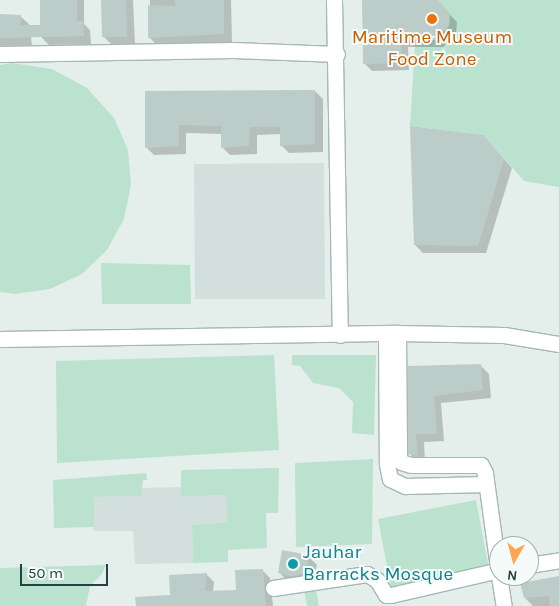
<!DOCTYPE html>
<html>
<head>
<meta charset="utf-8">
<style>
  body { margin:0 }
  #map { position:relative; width:559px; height:606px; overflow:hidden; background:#e4efec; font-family:Karla,sans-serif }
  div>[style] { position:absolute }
  .built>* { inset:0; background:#d2dfdd }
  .green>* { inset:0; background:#bbe1cf }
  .shadow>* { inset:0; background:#0003 }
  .building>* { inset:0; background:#bccdc9 }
  .roads { filter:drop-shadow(1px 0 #a6b8b5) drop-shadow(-1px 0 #a6b8b5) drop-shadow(0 1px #a6b8b5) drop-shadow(0 -1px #a6b8b5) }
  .minor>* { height:15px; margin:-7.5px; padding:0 7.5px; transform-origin:7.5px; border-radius:7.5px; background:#fff }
  .dots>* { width:14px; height:14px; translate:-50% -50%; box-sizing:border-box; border:2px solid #f5fbf9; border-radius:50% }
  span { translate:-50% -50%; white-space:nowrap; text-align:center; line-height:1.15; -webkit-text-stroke:4px #f5fbf9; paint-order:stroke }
  .food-label { font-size:19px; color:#c56008 }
  .culture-label { font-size:19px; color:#0d838f }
  .left { translate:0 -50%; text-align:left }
  .north { position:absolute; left:489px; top:536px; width:50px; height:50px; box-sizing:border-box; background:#f5fbf9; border:1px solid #a0b1af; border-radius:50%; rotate:187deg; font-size:14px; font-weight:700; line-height:20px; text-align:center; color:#214241 }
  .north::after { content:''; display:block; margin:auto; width:18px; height:22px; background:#fda554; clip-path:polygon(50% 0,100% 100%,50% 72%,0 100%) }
  .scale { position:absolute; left:20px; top:564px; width:88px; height:22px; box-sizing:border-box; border:2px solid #214241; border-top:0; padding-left:6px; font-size:15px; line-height:18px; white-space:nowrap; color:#214241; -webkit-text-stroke:4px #f5fbf9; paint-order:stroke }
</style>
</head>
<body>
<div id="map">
  <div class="built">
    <div style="clip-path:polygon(324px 163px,325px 299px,195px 299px,194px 164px)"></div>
    <div style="clip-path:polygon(181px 487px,182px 497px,226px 495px,227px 522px,192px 525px,193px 563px,135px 564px,133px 531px,94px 531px,93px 497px,140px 496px,140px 488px)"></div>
  </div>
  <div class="green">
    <div style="clip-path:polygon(413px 0,559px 0,559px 187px,524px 181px,484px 135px,410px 126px,415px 44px)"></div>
    <div style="clip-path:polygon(12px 63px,52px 69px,87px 88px,114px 118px,128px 150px,131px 185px,124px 219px,107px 250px,82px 274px,50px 289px,15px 294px,0 292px,0 65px)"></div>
    <div style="clip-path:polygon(101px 263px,190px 265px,191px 304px,102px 304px)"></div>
    <div style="clip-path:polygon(274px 355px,279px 450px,57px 463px,56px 361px)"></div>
    <div style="clip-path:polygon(292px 355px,376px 355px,374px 435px,352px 433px,353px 402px,339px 388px,313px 383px,300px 366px,292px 365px)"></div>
    <div style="clip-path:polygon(373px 459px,372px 544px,296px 547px,295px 463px)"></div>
    <div style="clip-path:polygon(279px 468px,278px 513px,266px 513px,267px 548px,228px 550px,228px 562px,193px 563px,192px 525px,227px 522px,226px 495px,181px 497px,181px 470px)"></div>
    <div style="clip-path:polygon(146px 473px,147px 480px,143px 480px,141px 496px,94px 497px,94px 527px,54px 528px,53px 480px)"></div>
    <div style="clip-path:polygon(476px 500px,489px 569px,391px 587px,378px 519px)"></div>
    <div style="clip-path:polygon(106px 565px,102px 574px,90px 586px,86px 606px,0 606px,0 568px)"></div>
    <div style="clip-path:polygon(316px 589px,319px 606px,307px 606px,304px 590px)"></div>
  </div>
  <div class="shadow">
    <div style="clip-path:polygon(41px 0,84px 0,84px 24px,90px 30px,91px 44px,49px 45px,41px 37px)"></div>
    <div style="clip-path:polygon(102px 0,133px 0,135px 44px,111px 44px,103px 36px)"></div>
    <div style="clip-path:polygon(150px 0,231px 0,232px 42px,157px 45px,149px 37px)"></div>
    <div style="clip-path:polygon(363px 0,437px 1px,457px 22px,456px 34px,443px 47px,408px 47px,409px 70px,372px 71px,364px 63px)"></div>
    <div style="clip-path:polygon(21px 17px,29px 24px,32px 45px,0 46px,0 22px)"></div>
    <div style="clip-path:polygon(315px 91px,323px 99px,323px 152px,289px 153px,281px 145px,281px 134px,257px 135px,257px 154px,230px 155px,222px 147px,222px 134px,186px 133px,186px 154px,154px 155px,146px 147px,147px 92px)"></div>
    <div style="clip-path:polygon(492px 145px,512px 168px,486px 253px,423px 253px,415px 245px)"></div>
    <div style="clip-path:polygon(481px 366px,489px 374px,491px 398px,441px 403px,444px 441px,424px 442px,425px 463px,418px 462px,410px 454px,409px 367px)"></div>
    <div style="clip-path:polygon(283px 552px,309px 557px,317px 565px,313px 581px,287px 581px,279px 572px)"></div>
    <div style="clip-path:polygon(262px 570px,270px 578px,273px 606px,137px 606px,172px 596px,206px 574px,214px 582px,213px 592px,238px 592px)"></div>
    <div style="clip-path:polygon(559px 578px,559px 606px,533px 606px,525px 598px)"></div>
  </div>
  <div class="building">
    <div style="clip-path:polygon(40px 0,77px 0,77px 21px,83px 21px,84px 36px,0 38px,0 14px,21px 15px,21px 25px,40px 25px)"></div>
    <div style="clip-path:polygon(101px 0,126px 0,127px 37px,102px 37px)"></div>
    <div style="clip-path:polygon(175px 0,224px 0,224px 34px,148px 38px,148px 5px,175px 6px)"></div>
    <div style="clip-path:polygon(362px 0,438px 0,450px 13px,449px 26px,435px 40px,401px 40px,402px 63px,363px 64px)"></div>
    <div style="clip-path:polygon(315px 90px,315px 144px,280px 146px,280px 127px,250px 127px,249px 146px,221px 148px,221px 126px,179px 125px,179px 146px,145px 148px,145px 91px)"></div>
    <div style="clip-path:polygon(410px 126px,484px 135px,504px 159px,478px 246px,414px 245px)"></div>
    <div style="clip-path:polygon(481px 364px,483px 390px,434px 396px,437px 434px,416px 434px,418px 456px,408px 454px,408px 366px)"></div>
    <div style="clip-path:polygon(282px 550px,309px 555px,306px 574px,291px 576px,278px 573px)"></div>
    <div style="clip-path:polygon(263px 569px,266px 606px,136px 606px,135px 597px,170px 595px,169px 575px,207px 573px,205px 591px,236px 590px,235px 570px)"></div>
    <div style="clip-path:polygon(559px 576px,559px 606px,550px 606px,549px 596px,524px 598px,520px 583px)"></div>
  </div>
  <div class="roads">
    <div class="minor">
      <div style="left:334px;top:0;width:335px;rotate:89deg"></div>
      <div style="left:0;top:54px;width:233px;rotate:-1deg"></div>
      <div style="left:233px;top:50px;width:104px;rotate:2.2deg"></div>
      <div style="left:398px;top:333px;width:125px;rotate:89.5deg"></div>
      <div style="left:399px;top:458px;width:4px;rotate:63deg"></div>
      <div style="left:401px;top:462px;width:10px;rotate:17deg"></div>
      <div style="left:411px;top:465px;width:70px"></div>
      <div style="left:481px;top:465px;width:9px;rotate:63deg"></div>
      <div style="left:485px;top:473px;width:103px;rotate:82.2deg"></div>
      <div style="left:386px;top:334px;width:130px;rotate:89.6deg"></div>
      <div style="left:387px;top:464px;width:15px;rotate:79deg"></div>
      <div style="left:390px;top:479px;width:17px;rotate:25deg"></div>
      <div style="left:405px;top:486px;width:81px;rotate:-1.4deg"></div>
      <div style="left:0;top:339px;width:398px;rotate:-0.9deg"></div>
      <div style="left:398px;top:333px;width:106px;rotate:1.1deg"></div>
      <div style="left:504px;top:335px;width:56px;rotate:9.3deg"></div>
      <div style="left:529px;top:565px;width:30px;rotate:-9deg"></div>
      <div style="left:499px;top:576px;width:30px;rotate:81deg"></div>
      <div style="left:273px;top:588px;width:95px;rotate:-8.5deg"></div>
      <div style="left:367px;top:574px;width:12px;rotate:31deg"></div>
      <div style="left:377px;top:580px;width:17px;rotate:59deg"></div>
      <div style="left:386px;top:595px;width:5px"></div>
      <div style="left:391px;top:595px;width:111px;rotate:-13deg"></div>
    </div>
  </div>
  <div class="dots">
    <div style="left:432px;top:19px;background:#e8710a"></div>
    <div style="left:293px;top:564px;background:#0f9aa8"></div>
  </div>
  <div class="food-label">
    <span style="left:432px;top:49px">Maritime Museum<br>Food Zone</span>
  </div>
  <div class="culture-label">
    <span class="left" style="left:303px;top:564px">Jauhar<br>Barracks Mosque</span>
  </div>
  <div class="north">N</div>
  <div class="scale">50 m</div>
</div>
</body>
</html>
